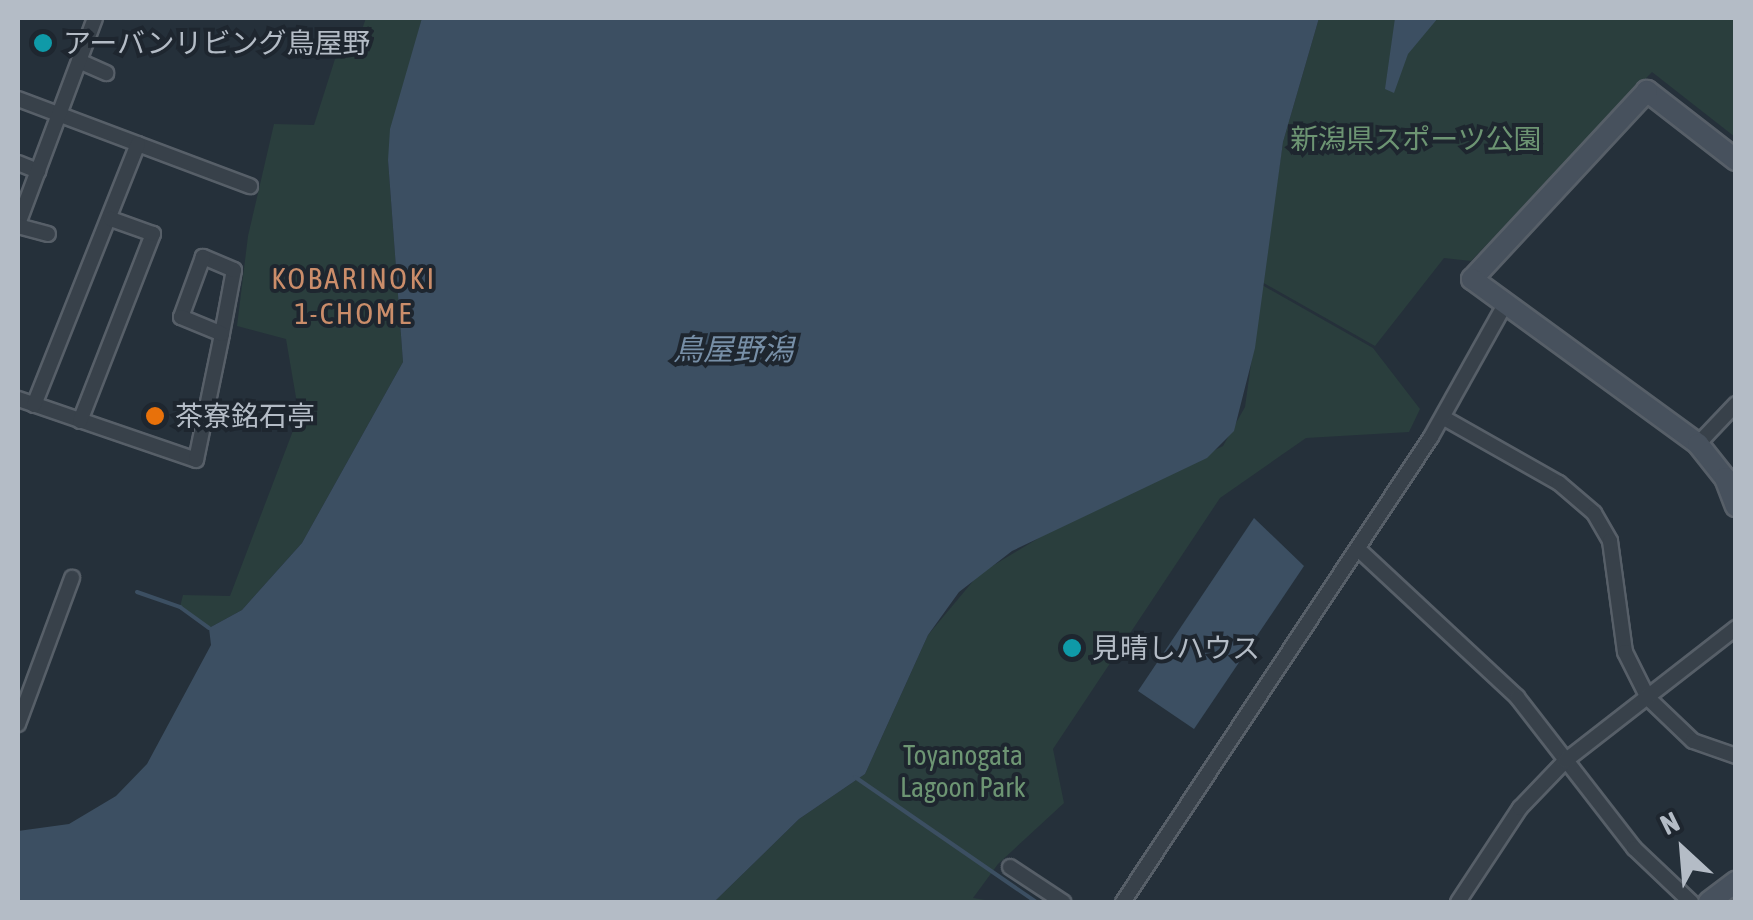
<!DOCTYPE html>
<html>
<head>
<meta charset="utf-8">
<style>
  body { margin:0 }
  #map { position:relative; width:1753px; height:920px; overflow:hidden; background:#25303a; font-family:"Asap Condensed","Noto Sans JP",sans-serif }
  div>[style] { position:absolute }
  .green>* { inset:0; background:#2a3e3d }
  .water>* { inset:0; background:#3c4f62 }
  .stream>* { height:4px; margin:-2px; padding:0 2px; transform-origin:2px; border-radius:2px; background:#3c4f62 }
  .roads { filter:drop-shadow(2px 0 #575f68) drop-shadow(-2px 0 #575f68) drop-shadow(0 2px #575f68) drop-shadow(0 -2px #575f68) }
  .street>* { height:14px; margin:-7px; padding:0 7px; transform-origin:7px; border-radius:7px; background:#38414a }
  .secondary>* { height:20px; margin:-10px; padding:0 10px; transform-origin:10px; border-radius:10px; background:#47515d }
  .dots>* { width:28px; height:28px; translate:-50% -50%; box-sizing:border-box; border:5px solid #1e262f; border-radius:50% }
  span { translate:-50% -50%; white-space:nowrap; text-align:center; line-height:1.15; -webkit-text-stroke:8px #1e262f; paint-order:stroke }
  .poi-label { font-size:28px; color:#b4bcc6 }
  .left { translate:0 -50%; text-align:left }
  .park-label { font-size:28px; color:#6d9573 }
  .neighbourhood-label { font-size:30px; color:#cb8d6a; letter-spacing:2.5px }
  .water-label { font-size:30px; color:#778fa7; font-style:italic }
  .frame { position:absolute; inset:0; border:20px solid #b4bcc6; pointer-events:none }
  .north { position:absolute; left:1633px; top:800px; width:100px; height:100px; -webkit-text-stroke:8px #1e262f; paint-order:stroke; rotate:334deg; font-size:28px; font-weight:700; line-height:40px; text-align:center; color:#b4bcc6 }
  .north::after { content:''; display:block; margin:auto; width:35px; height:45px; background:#b4bcc6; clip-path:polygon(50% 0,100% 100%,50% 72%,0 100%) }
</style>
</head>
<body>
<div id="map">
  <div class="green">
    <div style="clip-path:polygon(366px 18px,422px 18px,388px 160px,403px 362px,302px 543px,242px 610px,209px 628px,180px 607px,183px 595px,230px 596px,299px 415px,286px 339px,237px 326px,248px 236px,274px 124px,314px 125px,335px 59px,354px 52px)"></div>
    <div style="clip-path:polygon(1319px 18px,1735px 18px,1735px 137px,1652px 72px,1471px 261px,1444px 258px,1375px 346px,1262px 282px,1283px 142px)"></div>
    <div style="clip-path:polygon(1262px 285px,1373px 348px,1420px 409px,1409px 432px,1306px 438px,1220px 498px,1053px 749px,1064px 803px,998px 864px,973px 898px,997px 902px,714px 902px,799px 819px,865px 774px,928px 635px,979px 574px,1062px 524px,1223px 446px,1245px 407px)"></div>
  </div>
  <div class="water">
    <div style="clip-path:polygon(422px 18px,1319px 18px,1283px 142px,1255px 348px,1234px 431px,1207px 458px,1012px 551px,959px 592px,928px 635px,865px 774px,799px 819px,714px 902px,18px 902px,18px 831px,69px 824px,116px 796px,147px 764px,211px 645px,209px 628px,242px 610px,302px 543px,403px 362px,388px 160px,390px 129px)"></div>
    <div style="clip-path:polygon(1395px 18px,1438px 18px,1408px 54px,1394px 93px,1385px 89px)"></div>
    <div style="clip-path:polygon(1254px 518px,1304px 566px,1194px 729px,1138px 691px)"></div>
  </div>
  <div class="stream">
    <div style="left:137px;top:592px;width:46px;rotate:19.2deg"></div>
    <div style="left:180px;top:607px;width:36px;rotate:36deg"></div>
    <div style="left:855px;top:777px;width:220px;rotate:34.6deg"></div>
  </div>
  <div class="roads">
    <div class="street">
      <div style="left:79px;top:61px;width:30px;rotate:24deg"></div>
      <div style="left:18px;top:99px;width:248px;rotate:20.6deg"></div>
      <div style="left:18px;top:163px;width:22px;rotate:22deg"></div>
      <div style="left:18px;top:224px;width:220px;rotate:-69.5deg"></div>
      <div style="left:18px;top:226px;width:31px;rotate:15deg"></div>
      <div style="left:18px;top:399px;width:188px;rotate:18.9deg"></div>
      <div style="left:196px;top:460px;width:129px;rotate:-78.3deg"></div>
      <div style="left:222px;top:334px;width:65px;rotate:-79.4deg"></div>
      <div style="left:234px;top:270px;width:34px;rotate:-157deg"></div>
      <div style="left:203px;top:257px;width:64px;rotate:110.1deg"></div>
      <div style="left:181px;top:317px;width:44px;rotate:22.5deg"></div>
      <div style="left:34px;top:405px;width:281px;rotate:-68.3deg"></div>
      <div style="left:1444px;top:418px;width:132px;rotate:29.5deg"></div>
      <div style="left:1559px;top:483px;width:46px;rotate:40.6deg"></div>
      <div style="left:1594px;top:513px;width:32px;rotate:60deg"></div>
      <div style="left:1610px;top:541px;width:112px;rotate:82.3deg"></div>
      <div style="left:1625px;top:652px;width:51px;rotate:63.4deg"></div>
      <div style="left:1648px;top:698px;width:62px;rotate:43.7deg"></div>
      <div style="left:1693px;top:741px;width:46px;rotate:19.2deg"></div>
      <div style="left:80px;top:421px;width:201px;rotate:-68.7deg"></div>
      <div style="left:153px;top:234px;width:45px;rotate:-160.3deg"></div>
      <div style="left:1698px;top:444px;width:55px;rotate:-46.5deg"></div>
      <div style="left:1359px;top:550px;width:216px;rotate:42.9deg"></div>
      <div style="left:1517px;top:697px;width:191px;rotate:52.2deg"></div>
      <div style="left:1634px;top:848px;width:79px;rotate:43.5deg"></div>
      <div style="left:18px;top:724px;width:156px;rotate:-69.7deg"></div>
      <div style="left:1010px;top:867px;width:64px;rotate:33.4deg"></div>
      <div style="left:1123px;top:902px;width:558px;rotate:-56.48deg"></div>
      <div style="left:1431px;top:437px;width:154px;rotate:-60.8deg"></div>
      <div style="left:1458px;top:902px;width:113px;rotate:-56.6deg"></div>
      <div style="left:1520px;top:808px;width:65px;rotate:-46.2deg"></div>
      <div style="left:1565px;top:761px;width:217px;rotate:-37.9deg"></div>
    </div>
    <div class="secondary">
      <div style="left:1736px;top:160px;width:113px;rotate:-142.2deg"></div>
      <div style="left:1647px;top:91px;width:257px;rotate:132.9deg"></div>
      <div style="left:1472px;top:279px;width:280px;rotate:36.1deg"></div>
      <div style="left:1698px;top:444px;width:43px;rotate:51.5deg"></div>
      <div style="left:1725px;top:478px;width:30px;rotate:69deg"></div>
      <div style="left:1709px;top:902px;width:34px;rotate:-37deg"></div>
    </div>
  </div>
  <div class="dots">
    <div style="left:43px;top:43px;background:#0f9aa8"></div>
    <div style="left:155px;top:416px;background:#e8710a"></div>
    <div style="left:1072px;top:648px;background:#0f9aa8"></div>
  </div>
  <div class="poi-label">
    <span class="left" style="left:63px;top:43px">アーバンリビング鳥屋野</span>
    <span class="left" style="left:175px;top:416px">茶寮銘石亭</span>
    <span class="left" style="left:1092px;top:648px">見晴しハウス</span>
  </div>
  <div class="park-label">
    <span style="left:1416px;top:139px">新潟県スポーツ公園</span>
    <span style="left:963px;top:771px">Toyanogata<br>Lagoon Park</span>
  </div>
  <div class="neighbourhood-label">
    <span style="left:354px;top:295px">KOBARINOKI<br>1-CHOME</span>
  </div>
  <div class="water-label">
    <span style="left:733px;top:349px">鳥屋野潟</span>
  </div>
  <div class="frame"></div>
  <div class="north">N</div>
</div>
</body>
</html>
